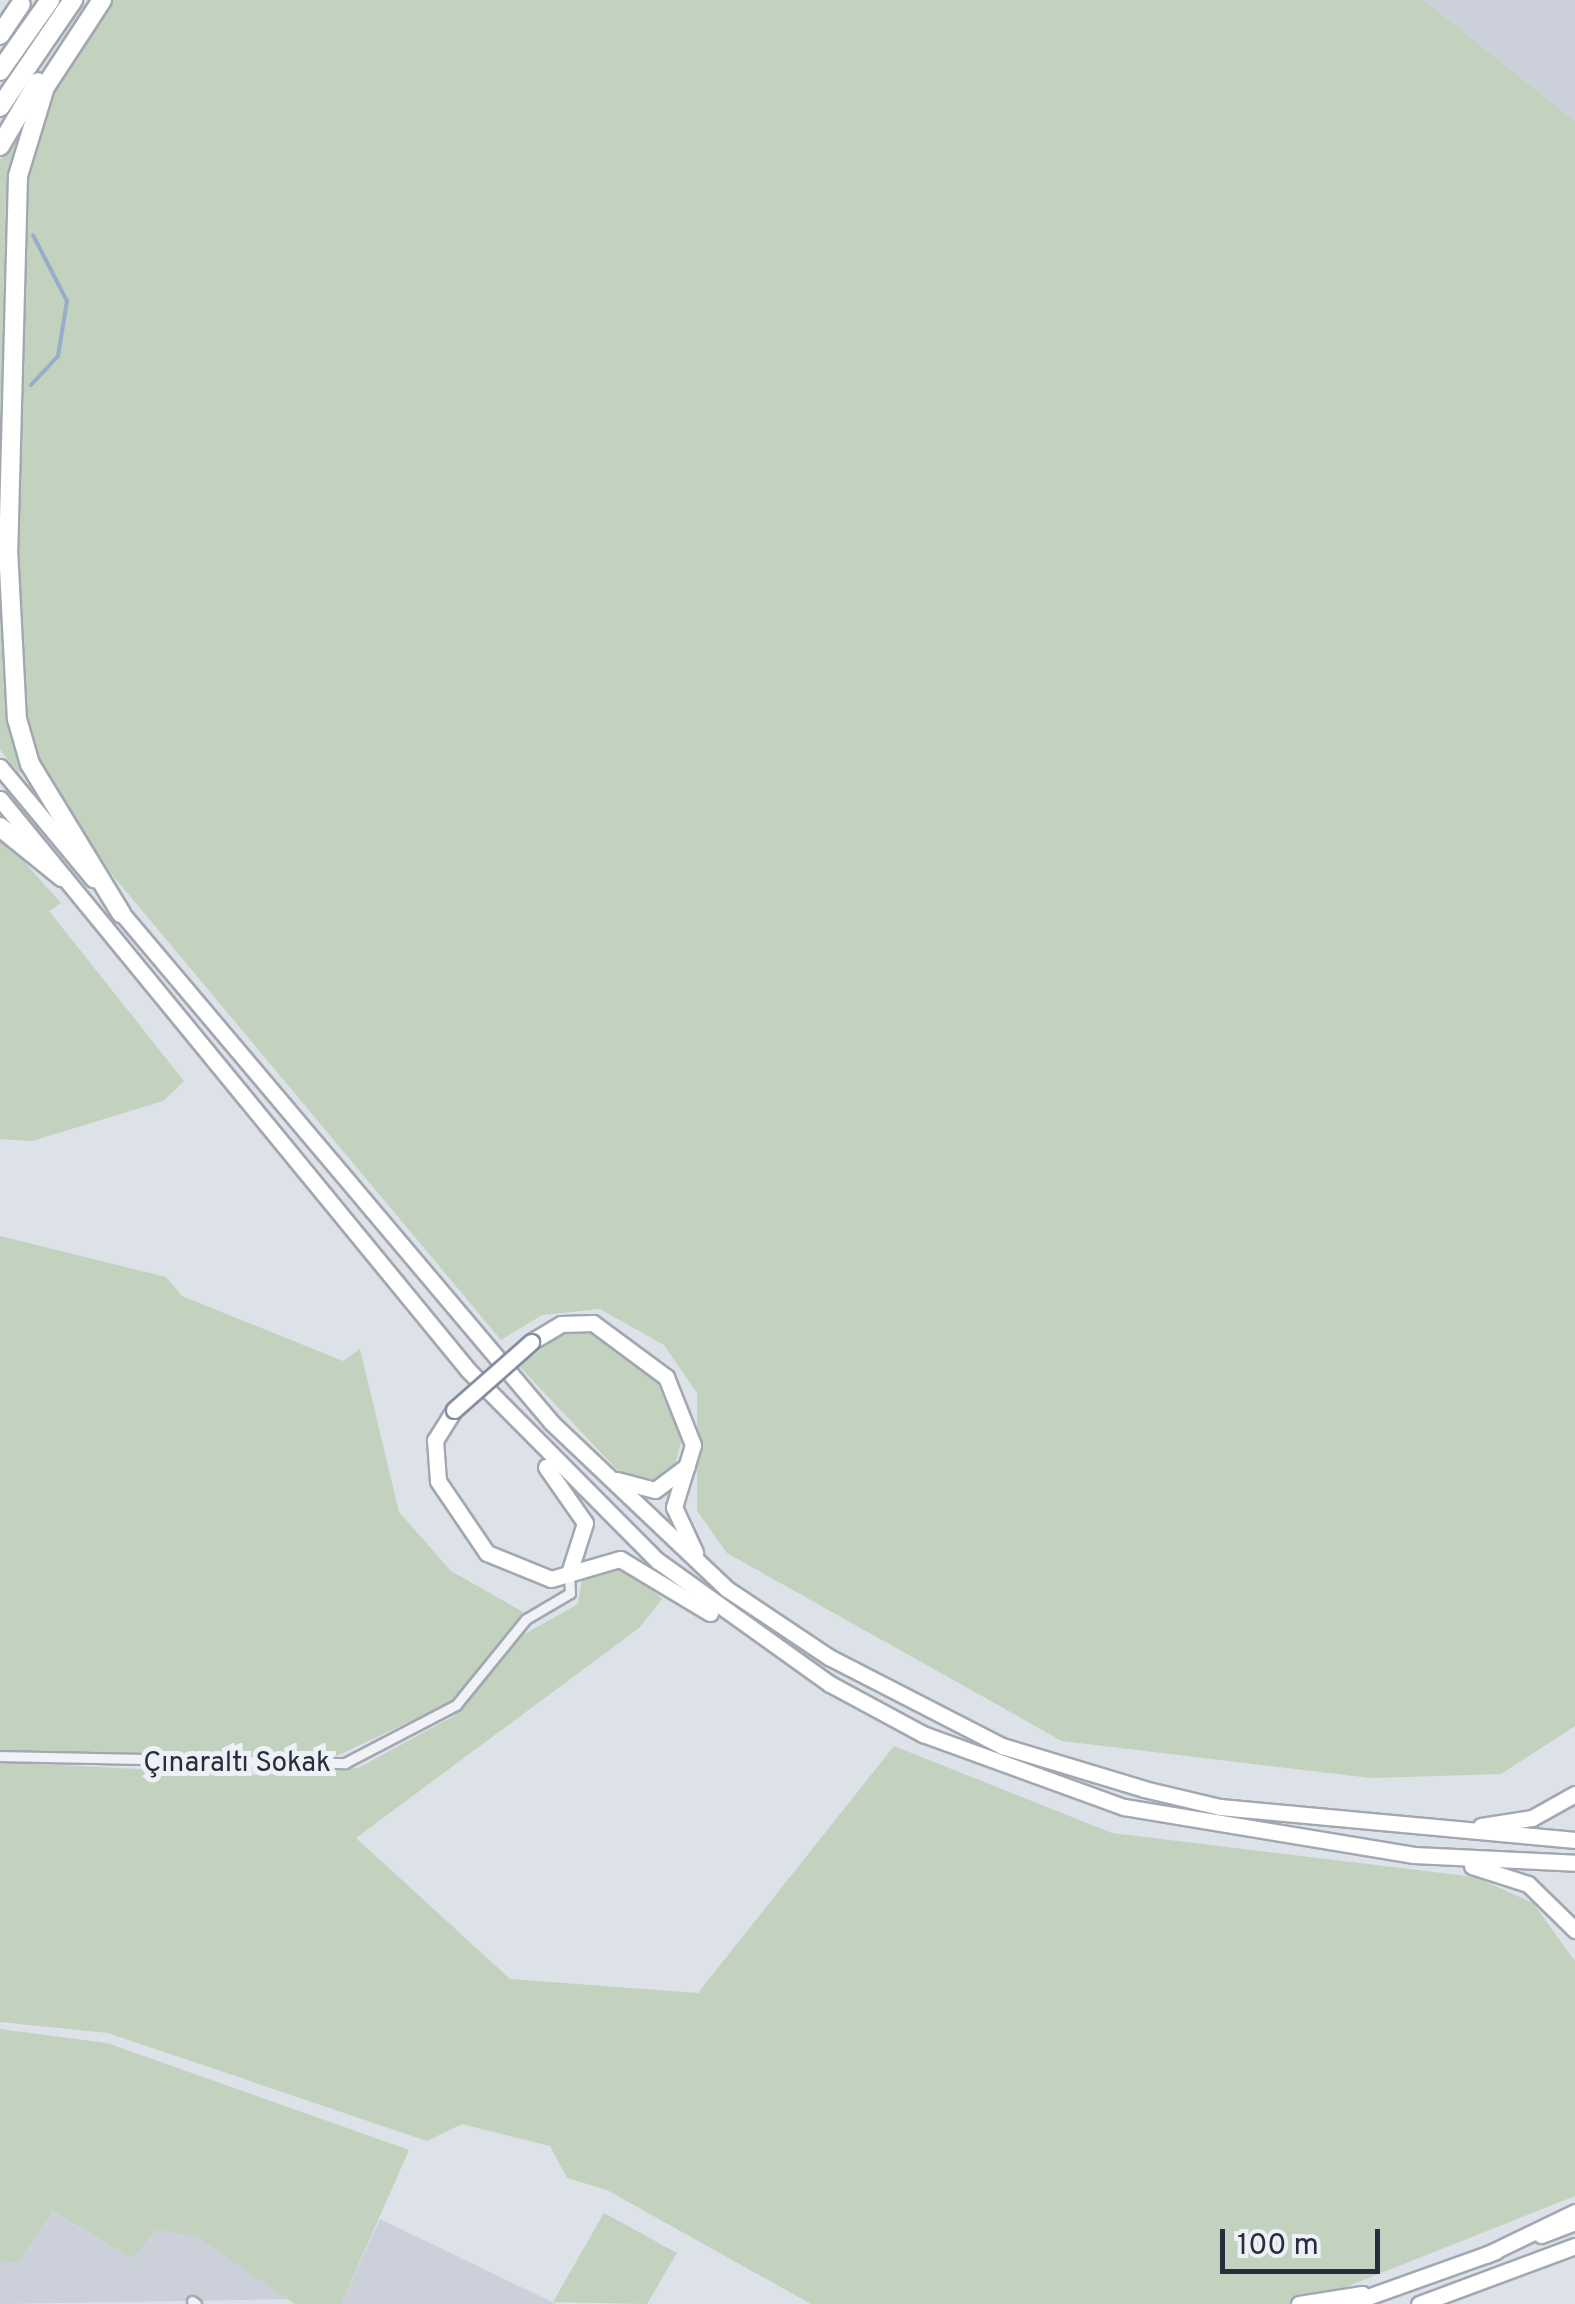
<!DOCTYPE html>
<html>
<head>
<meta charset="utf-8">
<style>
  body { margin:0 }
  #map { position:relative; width:1575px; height:2304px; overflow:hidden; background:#dde1e8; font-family:Overpass,sans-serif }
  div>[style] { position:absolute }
  .built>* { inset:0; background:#cbd0da }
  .green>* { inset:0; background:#c2d2be }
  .stream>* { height:4px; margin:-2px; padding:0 2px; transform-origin:2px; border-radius:2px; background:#97adc9 }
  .roads { filter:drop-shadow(2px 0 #a2a8b2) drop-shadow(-2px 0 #a2a8b2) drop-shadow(0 2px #a2a8b2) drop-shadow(0 -2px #a2a8b2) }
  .minor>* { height:9px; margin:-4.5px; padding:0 4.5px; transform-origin:4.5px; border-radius:4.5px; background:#f0f2f6 }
  .primary>* { height:15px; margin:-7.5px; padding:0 7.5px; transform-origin:7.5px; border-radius:7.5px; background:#fff }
  .trunk>* { height:15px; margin:-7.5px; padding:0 7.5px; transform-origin:7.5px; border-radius:7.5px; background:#fff }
  .motorway>* { height:18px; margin:-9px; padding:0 9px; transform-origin:9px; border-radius:9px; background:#fff }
  .bridges { filter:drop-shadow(2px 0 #858e9f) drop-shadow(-2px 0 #858e9f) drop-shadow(0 2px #858e9f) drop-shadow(0 -2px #858e9f) }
  .trunk-bridge>* { height:15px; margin:-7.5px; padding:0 7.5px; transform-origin:7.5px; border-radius:7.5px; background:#fff }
  span { translate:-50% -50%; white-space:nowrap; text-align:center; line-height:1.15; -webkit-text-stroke:10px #edf0f5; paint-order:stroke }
  .street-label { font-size:28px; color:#262e3f }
  .scale { position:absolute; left:1220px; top:2229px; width:160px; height:45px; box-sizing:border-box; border:5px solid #262e3f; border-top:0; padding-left:12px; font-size:30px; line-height:35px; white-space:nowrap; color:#262e3f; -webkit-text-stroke:8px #edf0f5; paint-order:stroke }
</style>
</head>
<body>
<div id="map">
  <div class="built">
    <div style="clip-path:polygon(1424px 0,1575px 0,1575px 121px)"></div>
    <div style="clip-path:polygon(51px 2211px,133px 2259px,156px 2230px,197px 2237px,297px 2299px,0 2304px,0 2261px,18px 2263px)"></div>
    <div style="clip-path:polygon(380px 2219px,556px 2304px,341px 2304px)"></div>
  </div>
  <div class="green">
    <div style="clip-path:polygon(111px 0,1424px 0,1575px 121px,1575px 1726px,1501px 1774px,1371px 1778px,1062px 1741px,727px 1553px,697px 1511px,697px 1393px,664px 1345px,600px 1309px,542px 1315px,501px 1340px,94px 853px,39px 771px,22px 706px,14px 478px,22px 226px,35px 132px,59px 73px)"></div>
    <div style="clip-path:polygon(28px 114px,11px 214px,2px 483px,27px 771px,19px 773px,0 750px,0 160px)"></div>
    <div style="clip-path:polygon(0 835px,61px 903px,49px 911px,184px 1081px,163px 1101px,32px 1141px,0 1139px)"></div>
    <div style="clip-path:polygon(0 1236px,166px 1277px,182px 1296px,343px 1361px,360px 1349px,399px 1512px,451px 1571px,523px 1612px,451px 1702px,328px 1760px,0 1750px)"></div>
    <div style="clip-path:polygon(565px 1332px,594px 1333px,653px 1374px,682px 1439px,673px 1472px,649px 1483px,625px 1478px,519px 1366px)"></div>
    <div style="clip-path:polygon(611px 1568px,632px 1571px,662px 1599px,639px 1628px,356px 1838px,510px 1979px,698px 1993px,894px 1746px,1112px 1833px,1475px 1877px,1533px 1903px,1575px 1961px,1575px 2196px,1303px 2304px,811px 2304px,607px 2190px,567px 2178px,550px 2146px,462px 2124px,427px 2141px,108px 2033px,0 2022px,0 1762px,256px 1775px,358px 1768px,454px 1716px,523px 1635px,578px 1604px,582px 1580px)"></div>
    <div style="clip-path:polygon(0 2029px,107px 2043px,409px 2150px,341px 2304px,295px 2304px,197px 2237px,156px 2230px,133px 2259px,52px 2211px,18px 2263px,0 2261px)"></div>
    <div style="clip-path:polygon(604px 2213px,677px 2253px,647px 2304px,553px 2302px)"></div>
  </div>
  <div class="stream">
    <div style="left:31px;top:385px;width:40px;rotate:-47deg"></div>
    <div style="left:58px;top:356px;width:56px;rotate:-80.7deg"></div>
    <div style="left:67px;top:301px;width:74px;rotate:-117.3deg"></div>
  </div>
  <div class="roads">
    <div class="minor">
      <div style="left:0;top:1756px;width:345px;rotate:1.2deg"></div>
      <div style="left:345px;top:1763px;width:125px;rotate:-27.6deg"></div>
      <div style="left:456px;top:1705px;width:111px;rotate:-50.9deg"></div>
      <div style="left:526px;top:1619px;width:51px;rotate:-30.6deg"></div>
      <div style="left:570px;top:1593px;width:20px;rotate:-93deg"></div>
      <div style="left:192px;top:2301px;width:5px;rotate:37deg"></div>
    </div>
    <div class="primary">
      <div style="left:1541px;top:2235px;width:36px;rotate:-21deg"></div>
      <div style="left:1299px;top:2304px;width:64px;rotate:-9deg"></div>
      <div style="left:1348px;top:2304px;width:157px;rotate:-19.7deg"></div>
      <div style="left:1419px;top:2304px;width:166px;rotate:-20.4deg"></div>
    </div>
    <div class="trunk">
      <div style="left:0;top:767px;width:146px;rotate:50.3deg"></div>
      <div style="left:0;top:799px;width:738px;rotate:50.66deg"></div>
      <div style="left:468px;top:1370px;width:269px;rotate:45.2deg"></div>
      <div style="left:658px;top:1561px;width:211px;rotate:35.6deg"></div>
      <div style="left:830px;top:1684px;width:106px;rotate:28.3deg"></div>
      <div style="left:923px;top:1734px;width:214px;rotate:20deg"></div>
      <div style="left:1124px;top:1807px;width:294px;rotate:9.4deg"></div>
      <div style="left:1414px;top:1855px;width:161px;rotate:2.8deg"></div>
      <div style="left:114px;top:904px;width:679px;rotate:49.84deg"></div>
      <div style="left:552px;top:1423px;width:241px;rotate:43.5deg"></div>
      <div style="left:727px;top:1589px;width:123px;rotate:33.7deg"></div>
      <div style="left:829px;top:1657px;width:195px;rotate:27.2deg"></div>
      <div style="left:1002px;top:1746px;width:148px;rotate:16.8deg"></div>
      <div style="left:1144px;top:1789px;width:78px;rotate:13.3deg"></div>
      <div style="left:1220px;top:1807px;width:357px;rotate:5.3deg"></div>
      <div style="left:531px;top:1342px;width:35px;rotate:-31deg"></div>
      <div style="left:561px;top:1324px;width:32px;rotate:-2deg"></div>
      <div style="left:593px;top:1323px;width:91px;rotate:36.5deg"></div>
      <div style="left:666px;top:1377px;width:73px;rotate:68.3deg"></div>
      <div style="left:693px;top:1445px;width:65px;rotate:107deg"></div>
      <div style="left:674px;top:1507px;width:50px;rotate:65deg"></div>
      <div style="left:454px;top:1410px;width:36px;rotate:122deg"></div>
      <div style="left:435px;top:1440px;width:41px;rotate:85.8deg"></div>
      <div style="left:438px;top:1481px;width:87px;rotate:55.8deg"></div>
      <div style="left:487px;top:1553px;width:69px;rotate:22.1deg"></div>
      <div style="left:551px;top:1579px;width:72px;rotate:-16.2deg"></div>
      <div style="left:620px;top:1559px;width:105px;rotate:31deg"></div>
      <div style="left:546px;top:1467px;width:68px;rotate:55.1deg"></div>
      <div style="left:585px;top:1523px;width:52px;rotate:107.7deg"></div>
      <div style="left:617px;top:1480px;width:39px;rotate:15deg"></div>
      <div style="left:655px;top:1490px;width:40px;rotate:-37deg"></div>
      <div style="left:1481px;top:1826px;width:52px;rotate:-8.9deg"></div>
      <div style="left:1532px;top:1818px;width:49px;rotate:-29.2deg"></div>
      <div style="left:1472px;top:1866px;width:59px;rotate:17.8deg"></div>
      <div style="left:1528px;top:1884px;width:66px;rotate:44.4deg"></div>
      <div style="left:1486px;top:2255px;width:99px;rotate:-25.8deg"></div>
    </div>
    <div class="motorway">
      <div style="left:102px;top:0;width:104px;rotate:123.2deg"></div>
      <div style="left:45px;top:87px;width:93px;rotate:106.9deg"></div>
      <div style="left:18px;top:176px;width:373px;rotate:91.5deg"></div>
      <div style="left:8px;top:549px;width:170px;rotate:87deg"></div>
      <div style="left:17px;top:719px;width:47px;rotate:73.9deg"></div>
      <div style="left:30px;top:764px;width:175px;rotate:58.6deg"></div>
      <div style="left:0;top:35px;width:37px;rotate:-56deg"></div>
      <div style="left:0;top:71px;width:87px;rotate:-54.8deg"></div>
      <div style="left:0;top:107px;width:130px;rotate:-55.7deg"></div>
      <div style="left:0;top:146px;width:74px;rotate:-59.3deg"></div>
      <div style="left:0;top:827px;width:80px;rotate:38.9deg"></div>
    </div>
  </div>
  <div class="bridges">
    <div class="trunk-bridge">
      <div style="left:454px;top:1410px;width:103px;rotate:-41.4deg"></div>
    </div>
  </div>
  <div class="street-label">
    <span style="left:237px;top:1764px">Çınaraltı Sokak</span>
  </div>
  <div class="scale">100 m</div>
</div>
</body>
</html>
